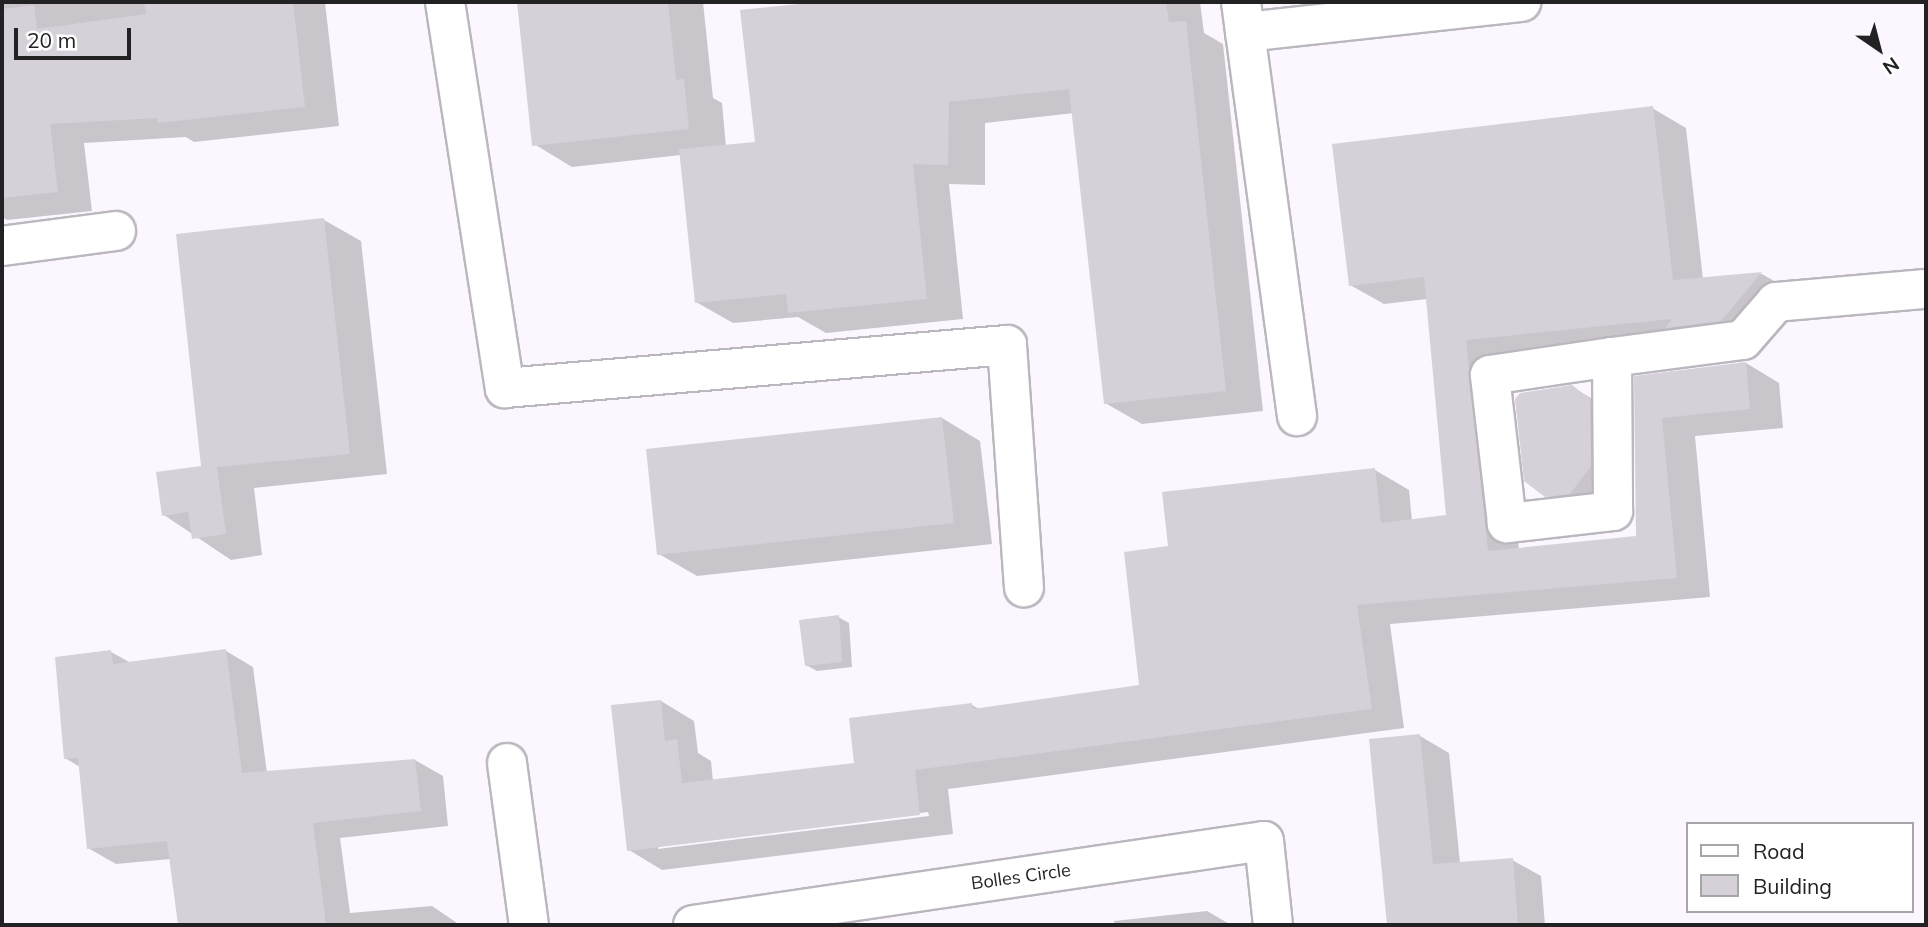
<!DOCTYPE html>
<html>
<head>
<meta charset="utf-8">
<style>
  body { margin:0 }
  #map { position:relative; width:1928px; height:927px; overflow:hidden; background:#fcf7fe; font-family:Mulish,sans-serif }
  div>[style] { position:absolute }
  .shadow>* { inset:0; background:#0003 }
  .building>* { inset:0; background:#d6d1d9 }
  .roads { filter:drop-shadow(2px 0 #bbb7be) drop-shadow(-2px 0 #bbb7be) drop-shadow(0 2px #bbb7be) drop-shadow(0 -2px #bbb7be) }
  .minor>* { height:38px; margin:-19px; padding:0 19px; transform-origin:19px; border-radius:19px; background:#fff }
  span { translate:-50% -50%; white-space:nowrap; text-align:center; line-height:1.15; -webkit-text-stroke:5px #fff; paint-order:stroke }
  .street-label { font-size:18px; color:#222123 }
  .frame { position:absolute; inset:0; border:4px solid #222123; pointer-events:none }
  .legend { position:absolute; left:1686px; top:822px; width:228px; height:91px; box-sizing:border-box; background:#fff; border:2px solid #a7a6a7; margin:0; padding:9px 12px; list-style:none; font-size:21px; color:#222123 }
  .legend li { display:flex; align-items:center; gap:14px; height:35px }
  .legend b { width:35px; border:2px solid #a7a6a7 }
  .north { position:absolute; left:1844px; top:14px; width:70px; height:70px; -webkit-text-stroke:5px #fff; paint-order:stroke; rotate:145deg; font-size:19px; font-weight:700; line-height:28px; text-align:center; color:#222123 }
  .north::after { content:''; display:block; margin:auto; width:24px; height:32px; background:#222123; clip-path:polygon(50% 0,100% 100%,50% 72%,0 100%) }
  .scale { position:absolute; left:14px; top:28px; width:117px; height:32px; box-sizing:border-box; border:4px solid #222123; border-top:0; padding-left:9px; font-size:21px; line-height:24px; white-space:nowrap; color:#222123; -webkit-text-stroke:5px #fff; paint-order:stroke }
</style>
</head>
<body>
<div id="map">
  <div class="shadow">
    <div style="clip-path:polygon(2px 2px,325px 2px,339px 126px,194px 142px,186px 137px,84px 143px,92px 211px,7px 220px,2px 217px)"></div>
    <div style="clip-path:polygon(519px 2px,703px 2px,713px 98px,722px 103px,726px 147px,757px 143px,742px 12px,835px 2px,1200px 2px,1204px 33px,1223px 44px,1263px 411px,1142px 424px,1105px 403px,1074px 113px,985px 123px,985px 185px,949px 184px,963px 319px,826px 333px,798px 317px,733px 323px,696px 302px,681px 155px,572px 167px,534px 144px)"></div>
    <div style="clip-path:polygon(evenodd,1652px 108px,1686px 128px,1703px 279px,1762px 274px,1794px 292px,1755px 339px,1499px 358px,1519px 549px,1638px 537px,1636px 378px,1746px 363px,1779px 383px,1783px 428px,1695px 436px,1710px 597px,1390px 624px,1404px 728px,948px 789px,953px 834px,662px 870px,629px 850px,661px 701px,694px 721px,698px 753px,711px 761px,713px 781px,856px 765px,972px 705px,981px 710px,1141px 686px,1170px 548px,1375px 470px,1409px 490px,1412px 521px,1448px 517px,1427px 299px,1384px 304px,1350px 285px,1652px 108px,928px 812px,929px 816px,658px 849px,658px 846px,928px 812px)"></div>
    <div style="clip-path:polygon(324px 220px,361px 241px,387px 474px,254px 488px,262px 555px,231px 560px,164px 515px,203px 468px)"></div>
    <div style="clip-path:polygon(1572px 387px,1603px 405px,1621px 484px,1577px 513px,1546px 495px)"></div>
    <div style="clip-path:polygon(942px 418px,980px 441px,992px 544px,697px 576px,659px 554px)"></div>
    <div style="clip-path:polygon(838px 617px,849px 623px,852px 667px,817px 671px,806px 665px)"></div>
    <div style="clip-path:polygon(226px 651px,253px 667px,267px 773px,415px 760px,443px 776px,448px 826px,340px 838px,350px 913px,432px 906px,460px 925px,180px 925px,171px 859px,116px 864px,88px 848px,80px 767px,65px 758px,111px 652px,131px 663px)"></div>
    <div style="clip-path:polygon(1420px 736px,1449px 753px,1460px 863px,1512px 860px,1541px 876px,1545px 925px,1389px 925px,1371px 741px)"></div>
    <div style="clip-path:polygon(1207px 911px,1231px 925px,1115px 925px,1114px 921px)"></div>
  </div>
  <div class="building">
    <div style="clip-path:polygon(144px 2px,293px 2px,305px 107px,158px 123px,157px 118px,50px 124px,58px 192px,2px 198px,2px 9px,34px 5px,37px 29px,146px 14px)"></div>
    <div style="clip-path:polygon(517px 2px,668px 2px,676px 80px,684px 79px,689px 129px,532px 146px)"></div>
    <div style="clip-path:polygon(818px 2px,1166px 2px,1169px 22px,1186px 21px,1226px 391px,1104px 404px,1069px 89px,949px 102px,948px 165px,913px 164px,927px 299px,788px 313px,786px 294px,695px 303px,679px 149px,755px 142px,740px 10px)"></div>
    <div style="clip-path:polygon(1653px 106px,1673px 280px,1762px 272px,1721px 321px,1665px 328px,1672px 319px,1466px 340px,1488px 551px,1636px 536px,1634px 376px,1746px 362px,1750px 409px,1662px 418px,1677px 578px,1357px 605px,1372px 709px,915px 770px,920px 815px,627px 851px,611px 705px,661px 700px,665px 741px,677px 739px,682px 783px,854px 763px,849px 718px,972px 703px,973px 709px,1139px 685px,1124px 552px,1168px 546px,1162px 492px,1375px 468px,1381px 523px,1446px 515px,1424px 277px,1349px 286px,1332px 144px)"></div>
    <div style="clip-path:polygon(324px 218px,350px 454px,217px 467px,226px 534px,192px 539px,188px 512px,162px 516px,156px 472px,201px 466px,176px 234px)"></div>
    <div style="clip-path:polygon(1572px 385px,1590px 399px,1591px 466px,1570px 494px,1545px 497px,1524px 481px,1515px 399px,1520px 393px)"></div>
    <div style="clip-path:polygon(942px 417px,954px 523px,657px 555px,646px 449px)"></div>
    <div style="clip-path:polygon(839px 615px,842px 662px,805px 666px,799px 620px)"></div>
    <div style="clip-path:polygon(226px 649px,242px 773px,415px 759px,421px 811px,313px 823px,326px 925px,178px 925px,167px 841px,87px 849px,78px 758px,64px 759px,55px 657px,111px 650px,113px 664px)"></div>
    <div style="clip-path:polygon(1420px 734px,1433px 864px,1513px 858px,1518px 925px,1387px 925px,1369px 739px)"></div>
  </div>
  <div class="roads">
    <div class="minor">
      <div style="left:445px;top:2px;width:391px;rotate:81.2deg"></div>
      <div style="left:505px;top:388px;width:504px;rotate:-4.9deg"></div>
      <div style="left:1007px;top:345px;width:243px;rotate:86deg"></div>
      <div style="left:1241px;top:2px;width:418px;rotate:82.3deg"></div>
      <div style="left:1245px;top:32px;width:278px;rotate:-6.2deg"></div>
      <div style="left:2px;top:246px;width:115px;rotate:-7.5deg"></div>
      <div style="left:1612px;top:357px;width:154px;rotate:89.6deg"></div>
      <div style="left:1613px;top:511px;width:107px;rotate:173.5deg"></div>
      <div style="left:1507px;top:523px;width:149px;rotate:-96.6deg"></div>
      <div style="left:1490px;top:375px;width:123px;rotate:-8.4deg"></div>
      <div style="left:1612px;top:357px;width:132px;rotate:-7.4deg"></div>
      <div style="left:1743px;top:340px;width:50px;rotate:-49deg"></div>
      <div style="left:1776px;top:302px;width:151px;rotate:-5deg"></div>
      <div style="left:507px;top:763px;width:163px;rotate:82.3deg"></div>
      <div style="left:693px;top:925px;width:577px;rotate:-8.37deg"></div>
      <div style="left:1264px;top:841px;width:84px;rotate:83.9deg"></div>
    </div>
  </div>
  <div class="street-label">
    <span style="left:1021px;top:877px;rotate:-8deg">Bolles Circle</span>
  </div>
  <div class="frame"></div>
  <ul class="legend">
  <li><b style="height:9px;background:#fff"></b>Road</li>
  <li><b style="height:19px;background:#d6d1d9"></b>Building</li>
  </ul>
  <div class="north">N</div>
  <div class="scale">20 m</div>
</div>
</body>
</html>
